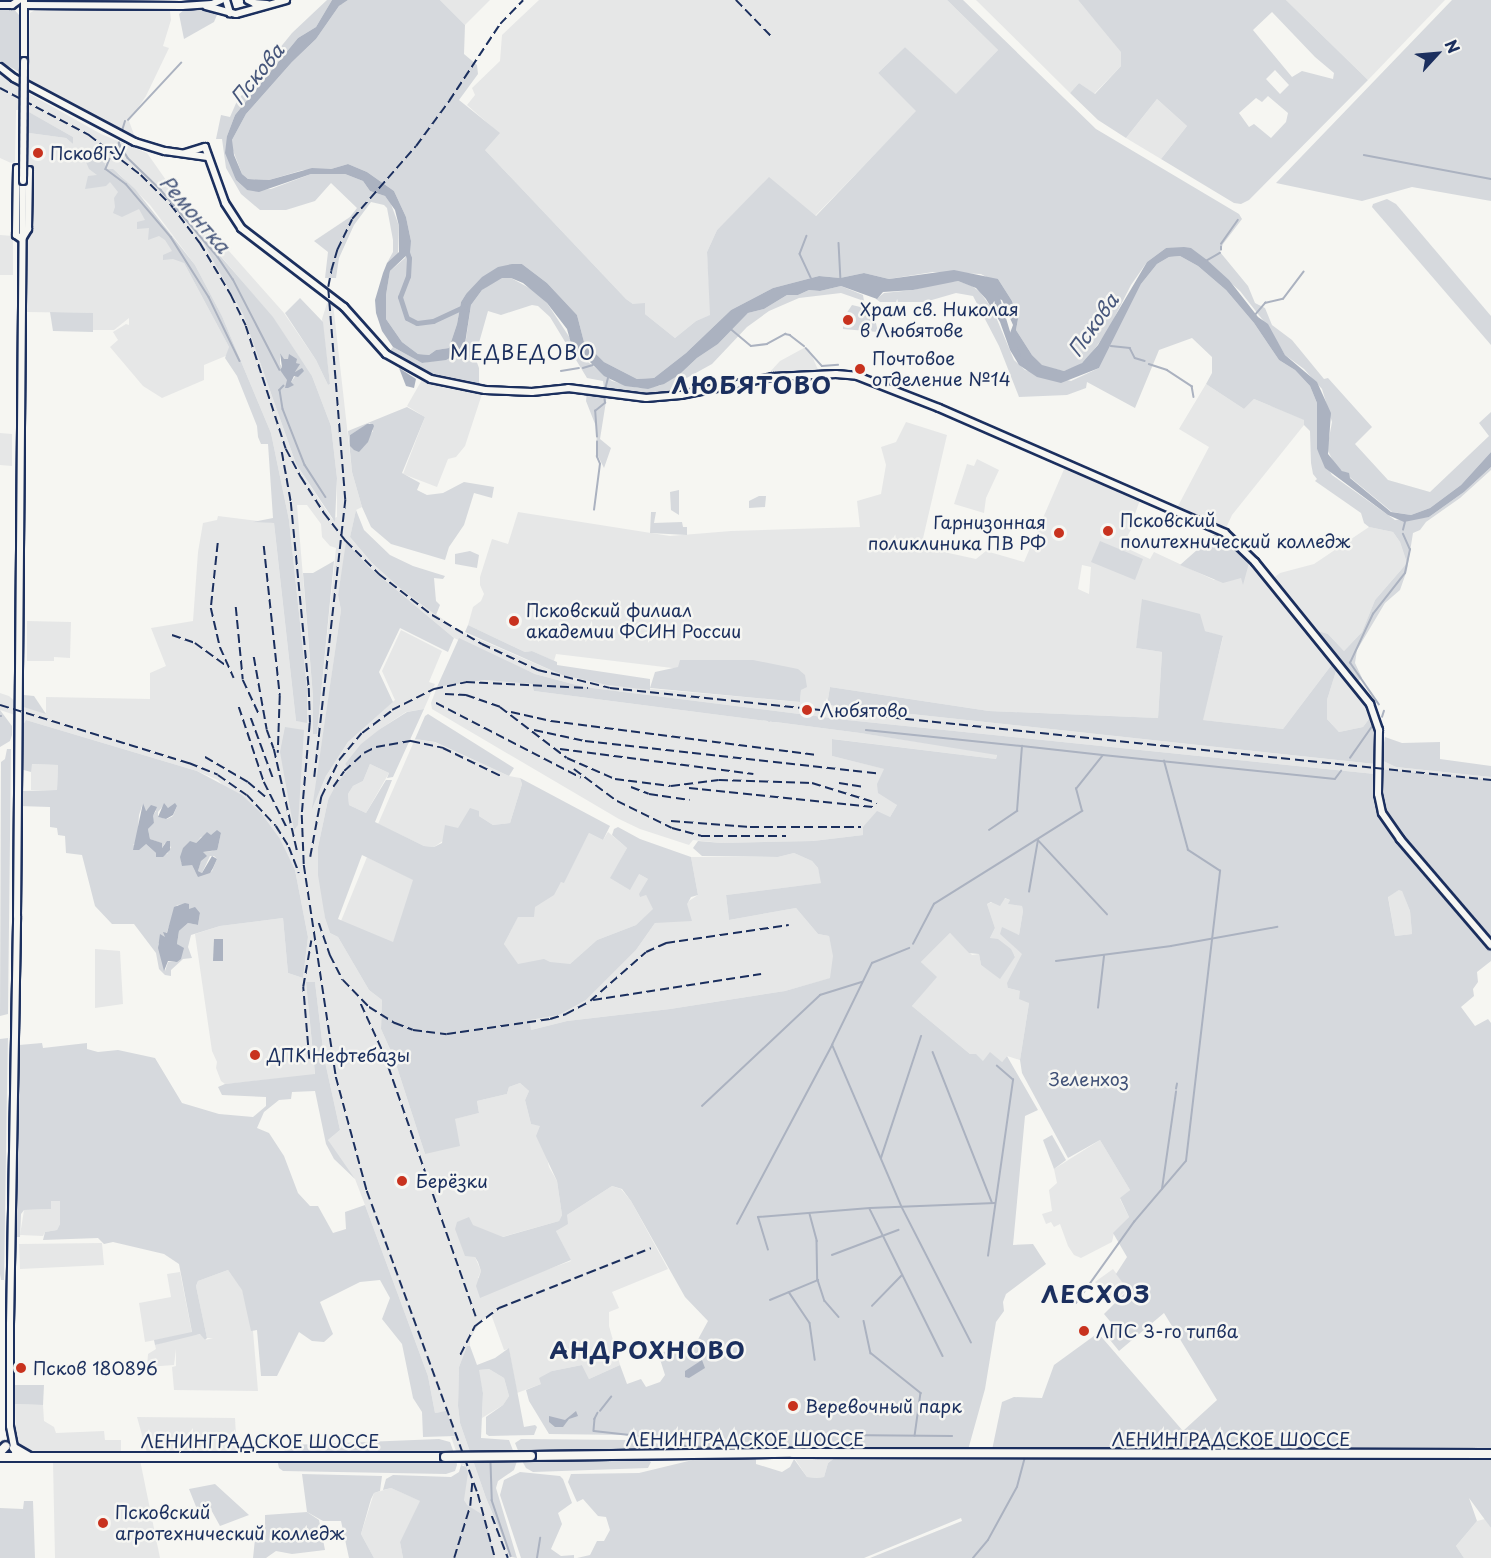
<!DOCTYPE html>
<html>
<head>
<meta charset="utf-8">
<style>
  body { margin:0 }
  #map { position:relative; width:1491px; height:1558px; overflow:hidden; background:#f6f6f2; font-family:"Playpen Sans",sans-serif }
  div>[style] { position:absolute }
  .built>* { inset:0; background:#e6e7e7 }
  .green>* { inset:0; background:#d6d9dd }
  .water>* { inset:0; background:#abb2c0 }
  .stream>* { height:1.5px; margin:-0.75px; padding:0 0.75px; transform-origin:0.75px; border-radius:0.75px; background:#abb2c0 }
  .river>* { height:5px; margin:-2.5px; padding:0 2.5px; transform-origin:2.5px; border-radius:2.5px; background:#abb2c0 }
  .roads { filter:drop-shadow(2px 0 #1b2f5e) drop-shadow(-2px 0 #1b2f5e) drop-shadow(0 2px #1b2f5e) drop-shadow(0 -2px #1b2f5e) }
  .major>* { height:6px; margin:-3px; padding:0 3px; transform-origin:3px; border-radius:3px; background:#f6f6f2 }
  .highway>* { height:8px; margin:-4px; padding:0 4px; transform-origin:4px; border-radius:4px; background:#f6f6f2 }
  .rail>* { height:1.5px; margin-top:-0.75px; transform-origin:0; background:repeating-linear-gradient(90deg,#1b2f5e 0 9px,transparent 0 13.5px) }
  .bridges { filter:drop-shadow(2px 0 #1b2f5e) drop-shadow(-2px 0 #1b2f5e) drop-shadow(0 2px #1b2f5e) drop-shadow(0 -2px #1b2f5e) }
  .major-bridge>* { height:6px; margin:-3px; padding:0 3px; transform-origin:3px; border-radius:3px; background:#f6f6f2 }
  .highway-bridge>* { height:8px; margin:-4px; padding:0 4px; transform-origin:4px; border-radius:4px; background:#f6f6f2 }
  .dots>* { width:16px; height:16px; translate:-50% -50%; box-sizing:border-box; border:3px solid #f6f6f2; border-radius:50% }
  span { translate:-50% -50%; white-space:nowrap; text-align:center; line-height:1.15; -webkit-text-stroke:5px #f6f6f2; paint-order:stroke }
  .poi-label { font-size:18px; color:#1b2f5e }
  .left { translate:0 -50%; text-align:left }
  .right { translate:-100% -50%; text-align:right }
  .park-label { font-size:18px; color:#405177 }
  .street-label { font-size:18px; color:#1b2f5e }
  .water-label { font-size:20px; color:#46567b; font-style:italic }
  .neighbourhood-label { font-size:20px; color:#1b2f5e; letter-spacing:1.5px }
  .district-label { font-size:24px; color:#1b2f5e; font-weight:700; letter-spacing:1.5px }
  .north { position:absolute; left:1407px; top:24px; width:60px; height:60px; -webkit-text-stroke:4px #f6f6f2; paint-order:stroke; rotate:64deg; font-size:16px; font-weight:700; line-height:24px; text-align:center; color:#1b2f5e }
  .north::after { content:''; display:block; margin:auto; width:21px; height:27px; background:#1b2f5e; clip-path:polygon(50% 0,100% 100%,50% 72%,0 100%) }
</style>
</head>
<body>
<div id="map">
  <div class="built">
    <div style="clip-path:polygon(440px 0,490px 0,465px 25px)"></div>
    <div style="clip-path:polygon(539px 0,947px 0,998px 50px,956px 95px,905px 47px,878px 73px,917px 111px,815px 216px,769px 178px,717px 230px,707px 252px,711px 315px,696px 321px,675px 338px,645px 314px,641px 305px,633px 304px,626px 299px,484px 149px,499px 133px,467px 105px,475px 95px,472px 88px,500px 61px,502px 35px)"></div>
    <div style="clip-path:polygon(976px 0,1078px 0,1122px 52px,1121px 66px,1094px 94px,1079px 83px,1070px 93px)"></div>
    <div style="clip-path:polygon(1286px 0,1445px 0,1368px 80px)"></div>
    <div style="clip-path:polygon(68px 8px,167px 8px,170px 11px,171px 20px,163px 46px,169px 48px,146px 96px,129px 121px,136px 140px,28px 79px,30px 13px,35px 10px)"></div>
    <div style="clip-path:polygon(0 75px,19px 87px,19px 110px,16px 110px,15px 162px,11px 163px,0 158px)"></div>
    <div style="clip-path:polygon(evenodd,28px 93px,101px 134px,147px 153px,166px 180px,284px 313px,316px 360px,328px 385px,330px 384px,322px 319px,328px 300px,333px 303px,352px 472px,362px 507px,356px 510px,350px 537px,372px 563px,402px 590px,458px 630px,562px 675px,607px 685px,800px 702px,801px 690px,805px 684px,556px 654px,554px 661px,532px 651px,525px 652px,468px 625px,473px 607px,481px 601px,484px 594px,480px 585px,480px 577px,492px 539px,508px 544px,518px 512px,670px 536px,731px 531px,860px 527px,857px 501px,881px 494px,886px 465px,881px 447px,896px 442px,906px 422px,947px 435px,921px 547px,976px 559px,986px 551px,1024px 562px,1065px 467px,1140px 500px,1131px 525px,1133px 526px,1122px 546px,1150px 559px,1154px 552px,1214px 580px,1250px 562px,1333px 663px,1283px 729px,1202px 720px,1223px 637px,1205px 631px,1143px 599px,1136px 648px,1162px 652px,1158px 718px,989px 711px,830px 687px,827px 705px,1375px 764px,1375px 774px,847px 720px,584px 687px,535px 674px,454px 638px,369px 567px,347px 543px,338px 595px,341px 610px,313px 806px,326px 776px,348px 742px,395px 700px,382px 671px,401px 630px,442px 651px,429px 682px,435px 684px,424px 709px,406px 712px,380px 729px,345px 764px,350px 769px,328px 800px,318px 847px,325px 918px,330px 933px,338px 937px,369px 990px,382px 1000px,381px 1029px,394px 1058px,425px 1154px,454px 1119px,479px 1113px,477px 1101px,507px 1094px,509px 1087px,520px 1083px,529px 1091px,525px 1100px,531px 1124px,540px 1125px,549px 1167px,557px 1181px,562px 1215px,559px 1221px,502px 1237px,472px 1225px,475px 1257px,481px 1271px,478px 1278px,526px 1277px,571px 1261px,556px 1231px,567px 1215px,612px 1186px,621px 1189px,631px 1201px,668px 1269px,612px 1292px,619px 1308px,609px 1312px,609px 1326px,620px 1365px,589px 1379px,582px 1365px,552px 1371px,541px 1384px,517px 1393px,509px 1349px,504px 1350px,491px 1314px,480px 1322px,470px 1339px,470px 1346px,467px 1347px,459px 1367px,458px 1406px,460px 1423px,486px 1498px,511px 1558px,495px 1558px,485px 1516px,466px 1505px,464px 1500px,464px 1465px,461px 1465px,451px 1437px,456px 1436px,440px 1412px,435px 1413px,428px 1376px,365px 1205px,355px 1179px,337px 1157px,328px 1140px,340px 1130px,324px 1057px,315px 982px,306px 982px,315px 1075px,225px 1084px,221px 1081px,216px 1068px,217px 1062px,212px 1051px,195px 934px,220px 926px,283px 918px,288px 973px,303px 978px,308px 937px,295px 870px,218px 780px,197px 771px,26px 720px,20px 730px,21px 717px,0 710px,0 693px,9px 696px,20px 706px,46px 713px,46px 697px,150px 699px,150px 673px,166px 666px,151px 628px,193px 621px,198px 552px,203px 523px,217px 520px,218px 516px,274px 523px,296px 721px,307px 722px,307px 688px,289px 520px,271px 433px,222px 316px,195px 265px,150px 205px,117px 172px,184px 263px,229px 347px,228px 355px,204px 365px,204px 380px,162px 398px,143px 386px,110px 347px,118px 340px,113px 332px,126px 324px,129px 325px,129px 318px,114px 330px,93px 330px,92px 313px,27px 312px,29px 133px,66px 138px,73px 144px,73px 137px,27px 111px,28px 93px,205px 237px,273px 318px,312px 376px,331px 426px,337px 478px,337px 517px,332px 519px,296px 464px,243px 314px,218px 266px,202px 243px,205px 237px,28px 93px,297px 505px,307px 505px,321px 524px,322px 537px,330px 546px,336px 548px,317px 734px,313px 734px,313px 697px,297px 505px,28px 93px,1082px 565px,1091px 567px,1089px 594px,1078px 589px,1082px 565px)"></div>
    <div style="clip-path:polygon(1157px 99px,1187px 126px,1161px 159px,1126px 138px)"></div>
    <div style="clip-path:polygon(0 235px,13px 236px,13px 275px,0 275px)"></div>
    <div style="clip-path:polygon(804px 348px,809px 349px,819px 372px,768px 374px,780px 361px)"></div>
    <div style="clip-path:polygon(423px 378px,444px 388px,482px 394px,465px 446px,456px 457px,448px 459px,437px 487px,403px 474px,425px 417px,407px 406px)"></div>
    <div style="clip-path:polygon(1206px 384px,1244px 409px,1254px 399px,1305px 420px,1304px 425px,1232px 515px,1225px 530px,1177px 508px,1209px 447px,1179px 429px)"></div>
    <div style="clip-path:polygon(0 433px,12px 434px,12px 466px,0 465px)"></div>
    <div style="clip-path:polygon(977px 459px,999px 470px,986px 498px,984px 513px,954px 504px,967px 464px,974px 466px)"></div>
    <div style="clip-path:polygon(1369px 527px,1393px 532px,1400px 542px,1407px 563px,1375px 600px,1362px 632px,1344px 651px,1328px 634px,1315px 630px,1272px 579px,1280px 573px,1314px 564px)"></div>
    <div style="clip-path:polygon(27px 621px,71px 622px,70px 658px,54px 657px,54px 661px,27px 661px)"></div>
    <div style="clip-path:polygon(1337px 668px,1372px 715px,1363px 727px,1339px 732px,1327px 719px,1327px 700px)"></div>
    <div style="clip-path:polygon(486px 680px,533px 684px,534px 691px,860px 733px,997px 754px,996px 759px,833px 739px,832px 756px,885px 769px,897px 805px,890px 817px,863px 827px,863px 835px,813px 841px,722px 843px,693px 840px,689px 845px,640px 829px,619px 819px,432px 709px,431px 703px,437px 687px)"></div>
    <div style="clip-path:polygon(415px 739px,434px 742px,509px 776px,520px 778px,522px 784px,510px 823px,493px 825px,479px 816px,434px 847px,424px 846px,378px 824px)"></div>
    <div style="clip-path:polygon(1381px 760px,1396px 767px,1491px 777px,1491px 780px,1380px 769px)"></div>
    <div style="clip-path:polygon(31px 764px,58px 765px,57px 790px,31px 790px)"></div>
    <div style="clip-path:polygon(370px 764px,389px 773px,366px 813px,349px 805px,348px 794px,353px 786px,363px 781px)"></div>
    <div style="clip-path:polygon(608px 832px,627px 848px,611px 878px,639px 874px,648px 879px,646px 895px,654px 909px,636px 925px,597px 940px,570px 964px,518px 965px,504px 944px,518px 916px,540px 903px,561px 882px,564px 882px,589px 833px,603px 840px)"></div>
    <div style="clip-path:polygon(794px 853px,812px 861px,818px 868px,822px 883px,726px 895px,729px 920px,796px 908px,818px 934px,829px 936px,834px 956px,831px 978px,785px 991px,670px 1009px,567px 1021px,531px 1030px,530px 1020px,559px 1015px,586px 1000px,636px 950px,655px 923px,698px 895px,691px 857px,778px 857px)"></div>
    <div style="clip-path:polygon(367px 857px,414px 880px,393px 943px,341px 921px)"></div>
    <div style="clip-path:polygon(1399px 890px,1402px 890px,1410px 911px,1412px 934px,1395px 936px,1388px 896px)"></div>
    <div style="clip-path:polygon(1004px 898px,1010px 900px,1009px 904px,1022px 906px,1023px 911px,1019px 935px,1011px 932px,1015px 947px,1023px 954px,1008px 988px,1020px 991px,1029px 1003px,1020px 1060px,1007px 1056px,1002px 1062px,983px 1061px,970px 1054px,912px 1006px,936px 977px,921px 962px,950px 933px,972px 955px,979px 954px,981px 965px,1000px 978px,1015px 956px,990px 938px,995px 928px,987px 904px)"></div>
    <div style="clip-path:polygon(95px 949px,120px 951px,123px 1004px,95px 1008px)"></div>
    <div style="clip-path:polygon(1100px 1140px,1130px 1190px,1120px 1199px,1129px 1217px,1114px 1233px,1112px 1242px,1081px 1258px,1074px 1255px,1068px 1246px,1060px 1224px,1054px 1227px,1051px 1222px,1046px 1224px,1042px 1214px,1052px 1211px,1049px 1190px,1057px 1183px,1054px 1169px)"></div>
    <div style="clip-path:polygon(51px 1201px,61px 1201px,60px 1224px,57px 1230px,45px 1232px,43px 1236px,20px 1235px,24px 1210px,51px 1209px)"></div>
    <div style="clip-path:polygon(102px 1243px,104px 1265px,20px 1269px,19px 1244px)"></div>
    <div style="clip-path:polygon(1113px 1269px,1128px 1289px,1113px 1303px,1095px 1282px)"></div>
    <div style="clip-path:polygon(228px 1270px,242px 1289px,253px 1331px,258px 1391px,174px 1390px,172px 1367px,176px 1366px,176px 1349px,174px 1365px,147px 1367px,148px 1354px,156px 1349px,155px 1345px,177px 1338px,201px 1334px,205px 1340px,213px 1338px,207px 1338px,196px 1286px,198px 1281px)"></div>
    <div style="clip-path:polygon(180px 1272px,192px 1333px,145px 1342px,139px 1303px,171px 1297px,167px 1274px)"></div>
    <div style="clip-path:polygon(489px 1369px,504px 1378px,509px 1396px,503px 1405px,482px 1418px,483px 1393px,478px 1370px)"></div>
    <div style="clip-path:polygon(15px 1404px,43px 1405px,44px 1421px,54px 1427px,56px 1433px,104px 1431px,105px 1440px,121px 1440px,121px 1454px,23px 1451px,19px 1447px,16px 1433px)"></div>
    <div style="clip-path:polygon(137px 1417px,235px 1418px,237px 1453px,147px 1453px)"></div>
    <div style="clip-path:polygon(793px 1456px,836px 1457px,828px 1463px,824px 1477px,817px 1478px,807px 1477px)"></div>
    <div style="clip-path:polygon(140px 1460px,160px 1558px,55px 1558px,53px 1461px)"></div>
    <div style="clip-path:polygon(391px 1488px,421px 1501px,400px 1542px,403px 1558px,374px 1558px,361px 1534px,374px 1493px)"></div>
    <div style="clip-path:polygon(1485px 1519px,1491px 1528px,1491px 1558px,1464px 1558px,1456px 1546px,1477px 1521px)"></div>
  </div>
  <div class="green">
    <div style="clip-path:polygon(327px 0,332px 0,316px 27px,298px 38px,285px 54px,235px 115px,227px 136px,236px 180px,247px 190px,271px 189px,311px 174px,345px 174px,363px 181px,370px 191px,385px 196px,391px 204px,399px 226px,398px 255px,387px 263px,393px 252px,393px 240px,387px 208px,384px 205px,371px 202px,354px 225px,339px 258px,336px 278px,325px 278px,328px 252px,314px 241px,350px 217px,357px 208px,331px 183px,315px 201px,286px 210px,260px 210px,241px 194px,226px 168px,222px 139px,216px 139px,221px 115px,230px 117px,237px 101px,292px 33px)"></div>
    <div style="clip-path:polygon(348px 0,440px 0,465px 25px,464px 54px,477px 65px,478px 74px,459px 100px,500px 133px,485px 150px,626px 299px,633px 304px,645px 303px,645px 314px,675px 338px,696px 321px,710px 315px,707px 252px,717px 230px,769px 177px,816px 216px,916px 111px,878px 73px,905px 47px,956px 94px,998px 50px,947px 0,963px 0,1096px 129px,1239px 214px,1242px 219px,1223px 244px,1220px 252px,1248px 286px,1255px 303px,1265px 308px,1272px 325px,1292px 340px,1324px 379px,1328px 378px,1372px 427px,1355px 444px,1388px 480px,1430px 492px,1489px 436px,1479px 423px,1491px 412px,1491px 452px,1461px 485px,1430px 508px,1411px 515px,1392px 512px,1335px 465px,1327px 449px,1332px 422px,1322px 389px,1304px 369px,1285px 355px,1269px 328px,1240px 291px,1199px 255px,1166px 248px,1147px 262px,1131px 285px,1107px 332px,1087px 359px,1078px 366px,1064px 371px,1042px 366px,1032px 355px,1016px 330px,1018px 319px,1012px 301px,998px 279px,990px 279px,981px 274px,933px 272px,889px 279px,864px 273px,840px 278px,819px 276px,773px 288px,731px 310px,686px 353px,654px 378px,637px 379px,604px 362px,584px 342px,577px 315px,547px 283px,522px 264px,466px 294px,461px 302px,457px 324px,449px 348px,436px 350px,429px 355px,418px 354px,402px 342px,386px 319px,386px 295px,390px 271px,405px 258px,411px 241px,406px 217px,394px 191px,367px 172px,348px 164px,331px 169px,303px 170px,269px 180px,248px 179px,242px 174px,232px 148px,232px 140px,246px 114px,292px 62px,316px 39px,339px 6px)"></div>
    <div style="clip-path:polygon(evenodd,1078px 0,1286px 0,1368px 80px,1249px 200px,1241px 204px,1234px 203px,1161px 159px,1187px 126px,1157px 99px,1126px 138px,1098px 120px,1070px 93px,1079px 83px,1095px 94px,1121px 66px,1121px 52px,1078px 0,1272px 12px,1315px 57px,1334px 73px,1333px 79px,1302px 71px,1292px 77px,1253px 30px,1272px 12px,1078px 0,1275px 70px,1289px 85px,1280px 94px,1266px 79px,1275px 70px,1078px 0,1268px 96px,1288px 113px,1286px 122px,1271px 138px,1254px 124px,1249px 127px,1239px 113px,1256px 98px,1262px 102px,1268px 96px)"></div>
    <div style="clip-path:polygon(1452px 0,1491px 0,1491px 201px,1412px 187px,1362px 201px,1276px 183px)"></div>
    <div style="clip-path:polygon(211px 6px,219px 10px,214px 22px,184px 39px,179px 14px,184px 10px)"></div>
    <div style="clip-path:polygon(0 8px,13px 8px,19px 15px,19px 72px,0 61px)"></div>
    <div style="clip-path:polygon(29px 112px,73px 137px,73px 144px,66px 138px,29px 133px)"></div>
    <div style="clip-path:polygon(94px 152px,103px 156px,106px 169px,113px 169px,135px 189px,195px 265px,222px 316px,271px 433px,289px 520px,307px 688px,307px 723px,296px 721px,274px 523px,253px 522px,273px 518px,268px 444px,261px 444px,258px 437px,257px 426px,237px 376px,225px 358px,229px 347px,184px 263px,173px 259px,163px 260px,163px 255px,172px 251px,165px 240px,159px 236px,148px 240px,149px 228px,137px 229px,137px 222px,145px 220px,139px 209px,122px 217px,113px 213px,115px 207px,114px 198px,118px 192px,110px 182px,106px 186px,85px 189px,88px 176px,97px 175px,89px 169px,86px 162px,87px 155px)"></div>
    <div style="clip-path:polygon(1387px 199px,1396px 204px,1491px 316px,1491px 345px,1372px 207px,1373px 204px)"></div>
    <div style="clip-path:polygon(evenodd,200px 237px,204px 237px,273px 317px,312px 376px,331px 426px,337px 478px,335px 522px,296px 464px,243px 314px,200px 237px,280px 353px,284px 360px,299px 364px,295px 372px,299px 371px,291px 382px,293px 384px,280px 370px,282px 367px,280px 364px,280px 353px)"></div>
    <div style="clip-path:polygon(1180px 256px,1198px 266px,1226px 290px,1254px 323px,1279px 360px,1295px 370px,1310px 386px,1317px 403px,1317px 449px,1332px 475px,1395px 520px,1429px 517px,1464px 492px,1491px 467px,1491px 470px,1460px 498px,1426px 522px,1420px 530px,1413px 533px,1407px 570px,1400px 590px,1385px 603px,1357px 650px,1355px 663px,1362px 678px,1358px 681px,1315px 630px,1328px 634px,1344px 651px,1362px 632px,1375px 600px,1407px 563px,1400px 542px,1393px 532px,1369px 527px,1364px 523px,1361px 513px,1315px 481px,1317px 479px,1313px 474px,1311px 463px,1310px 431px,1304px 425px,1304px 420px,1254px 399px,1244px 409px,1206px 384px,1212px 373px,1212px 357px,1192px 338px,1159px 350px,1135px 408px,1087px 382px,1086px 388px,1067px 395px,1019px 397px,999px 346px,973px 296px,956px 293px,925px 302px,880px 302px,876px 299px,884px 293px,913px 290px,940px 283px,958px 281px,972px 286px,980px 292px,993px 310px,1014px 360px,1025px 370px,1071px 381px,1099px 368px,1141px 284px,1157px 264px,1169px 257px)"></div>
    <div style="clip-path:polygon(498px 278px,511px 278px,533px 290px,547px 303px,583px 358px,612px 381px,638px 388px,659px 386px,679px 375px,697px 358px,718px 344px,748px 313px,764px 309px,787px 295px,798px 295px,809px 290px,820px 291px,841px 286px,863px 295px,864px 301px,841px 293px,799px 298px,769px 311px,747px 327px,712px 364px,683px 380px,684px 391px,649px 394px,604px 388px,603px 381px,587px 378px,550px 317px,538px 306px,532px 305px,501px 315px,488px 311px,475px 357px,479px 368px,479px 386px,444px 379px,389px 352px,393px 347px,422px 363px,454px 357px,465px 346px,471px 305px,482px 290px)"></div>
    <div style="clip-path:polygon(300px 298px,323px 322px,330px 384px,328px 385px,316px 360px,285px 313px)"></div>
    <div style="clip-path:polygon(852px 305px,873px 310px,878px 332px,843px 329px,843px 325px,852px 326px,855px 317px,846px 314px)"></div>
    <div style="clip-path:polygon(50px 312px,93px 313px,93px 332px,53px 331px)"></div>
    <div style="clip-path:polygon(587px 392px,607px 395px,600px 439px,611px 448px,604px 468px,596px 452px,597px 429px,586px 401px)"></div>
    <div style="clip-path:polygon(evenodd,407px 407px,425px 417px,402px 473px,420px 483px,417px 490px,427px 495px,443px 493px,464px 482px,494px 487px,492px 498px,474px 493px,464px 525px,449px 547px,445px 560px,391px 544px,371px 527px,362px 507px,352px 472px,348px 431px,407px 407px,370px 423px,373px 431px,370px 435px,350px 435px,370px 423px)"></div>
    <div style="clip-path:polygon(679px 490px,679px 515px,671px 510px,670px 492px)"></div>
    <div style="clip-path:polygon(759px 496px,766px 496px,765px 507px,749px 508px,749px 501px)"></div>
    <div style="clip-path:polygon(356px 510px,364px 530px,390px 555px,413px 566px,445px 576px,443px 579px,434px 578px,436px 601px,440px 605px,436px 615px,402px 590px,372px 563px,350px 537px)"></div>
    <div style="clip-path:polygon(651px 512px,656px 512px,654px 523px,682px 522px,683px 527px,687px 527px,687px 535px,650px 533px)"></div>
    <div style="clip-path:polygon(1215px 534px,1237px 548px,1249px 563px,1243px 585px,1241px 578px,1223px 583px,1180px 565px)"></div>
    <div style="clip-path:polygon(1100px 541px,1143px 559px,1135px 580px,1091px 562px)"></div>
    <div style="clip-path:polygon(346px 542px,369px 567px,454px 638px,448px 652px,400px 628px,379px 672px,393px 702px,348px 742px,326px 776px,312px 809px,341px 610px,338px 595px)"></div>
    <div style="clip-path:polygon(470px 551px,479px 555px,477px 568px,455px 564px,455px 554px)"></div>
    <div style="clip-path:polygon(334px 561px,317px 734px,313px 734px,313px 697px,303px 573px,313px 573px)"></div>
    <div style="clip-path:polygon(1142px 599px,1200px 614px,1205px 631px,1223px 636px,1203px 720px,1283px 729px,1333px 663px,1337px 668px,1327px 700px,1327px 719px,1339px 732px,1363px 727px,1372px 715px,1375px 764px,827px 705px,830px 687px,989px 711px,1158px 718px,1162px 652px,1136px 648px)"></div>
    <div style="clip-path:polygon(468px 625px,525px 652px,532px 651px,557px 662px,557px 665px,650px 679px,650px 690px,607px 685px,562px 675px,465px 632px)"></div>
    <div style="clip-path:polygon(evenodd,459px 638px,535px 674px,584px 687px,847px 720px,1375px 774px,1377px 807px,1387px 828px,1491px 950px,1491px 961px,1477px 972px,1478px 982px,1473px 989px,1474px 996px,1461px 1007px,1475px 1026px,1488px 1019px,1491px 1023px,1491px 1449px,1246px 1450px,1238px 1444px,1233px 1450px,992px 1450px,1002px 1402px,1014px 1397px,1042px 1398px,1054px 1365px,1098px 1333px,1183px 1431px,1217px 1400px,1164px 1313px,1119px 1351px,1106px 1335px,1114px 1326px,1104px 1314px,1128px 1290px,1116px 1274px,1127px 1257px,1113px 1233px,1129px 1217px,1120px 1198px,1130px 1190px,1100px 1140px,1068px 1158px,1022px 1073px,1020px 1060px,1029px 1003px,1019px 999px,1020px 991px,1008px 988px,1007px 983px,1022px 954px,1000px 934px,1002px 927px,1019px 935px,1023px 911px,1022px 906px,1008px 904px,1010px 900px,1005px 898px,1000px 906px,991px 902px,987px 904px,995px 928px,990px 938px,998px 939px,1011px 949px,1015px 957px,1000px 979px,981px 965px,979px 954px,969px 953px,950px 933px,921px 962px,937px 977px,912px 1006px,970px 1054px,976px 1054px,983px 1061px,990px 1052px,1002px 1062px,1007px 1056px,1038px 1110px,1025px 1116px,1013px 1245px,1033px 1244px,1046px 1264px,1006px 1294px,1003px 1302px,1004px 1311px,996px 1322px,985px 1389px,968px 1450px,701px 1450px,625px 1435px,549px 1434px,529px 1401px,526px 1390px,541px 1384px,539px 1378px,552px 1371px,582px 1365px,589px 1379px,620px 1365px,627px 1384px,641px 1379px,646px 1387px,660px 1382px,665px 1375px,658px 1353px,678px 1349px,679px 1345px,696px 1343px,708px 1321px,685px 1297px,631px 1201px,622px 1189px,612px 1186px,567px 1215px,568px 1224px,556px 1231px,571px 1260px,480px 1298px,476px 1286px,481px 1271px,478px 1262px,475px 1257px,465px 1256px,455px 1229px,457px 1222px,469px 1217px,473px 1225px,503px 1237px,559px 1221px,562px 1215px,557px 1181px,536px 1136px,540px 1126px,531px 1124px,525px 1100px,529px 1091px,520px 1083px,509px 1087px,507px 1094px,477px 1101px,479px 1113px,455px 1119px,460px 1146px,425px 1154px,394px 1058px,381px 1029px,382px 1000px,369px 990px,338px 937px,330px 933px,325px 918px,318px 875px,318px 847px,328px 800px,337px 783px,349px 769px,345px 764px,361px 744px,380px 729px,407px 712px,424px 709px,393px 777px,387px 778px,389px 773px,370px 764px,363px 781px,353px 786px,348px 794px,349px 805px,366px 813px,386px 780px,392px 780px,375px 822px,424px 846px,434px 847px,442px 843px,445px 825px,458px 828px,470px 808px,479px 811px,479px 816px,493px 825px,510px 823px,522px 784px,520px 778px,610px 826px,603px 840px,589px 833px,564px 883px,561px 882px,554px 895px,535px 907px,534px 917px,518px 917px,504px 944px,518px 964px,544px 959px,550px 962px,570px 964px,597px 940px,636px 925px,653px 909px,646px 895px,640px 897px,639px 894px,648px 879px,639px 874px,630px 890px,610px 878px,627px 848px,612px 835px,614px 829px,618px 827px,640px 839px,691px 857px,698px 895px,691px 897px,687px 904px,692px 921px,655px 923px,636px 950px,586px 1000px,559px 1015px,530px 1020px,531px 1030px,567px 1021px,670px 1009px,785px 991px,830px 978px,833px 956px,829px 936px,818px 934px,796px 908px,729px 920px,726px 895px,821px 883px,818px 868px,812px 861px,794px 853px,778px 857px,702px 856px,693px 848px,698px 841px,722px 843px,813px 841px,863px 835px,863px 827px,877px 811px,890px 817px,897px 805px,878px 793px,877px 784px,884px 769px,832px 756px,832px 739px,996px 759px,997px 755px,860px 733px,534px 691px,532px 684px,485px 680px,437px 687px,459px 638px,362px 855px,413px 880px,393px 942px,338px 919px,362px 855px,459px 638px,1399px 890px,1402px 891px,1410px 911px,1412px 934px,1395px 936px,1388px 897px,1399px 890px)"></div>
    <div style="clip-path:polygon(680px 660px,753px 660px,798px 669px,805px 675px,807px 687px,801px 690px,800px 702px,650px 688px,655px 672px,678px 667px)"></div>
    <div style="clip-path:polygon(24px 695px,34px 696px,46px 714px,20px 706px,20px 698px)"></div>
    <div style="clip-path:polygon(0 710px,12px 726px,12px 735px,10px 741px,0 747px)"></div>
    <div style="clip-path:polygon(428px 714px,514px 768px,509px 776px,435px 742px,415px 739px,425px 716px)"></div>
    <div style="clip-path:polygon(evenodd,26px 720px,197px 771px,242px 795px,261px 813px,280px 839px,295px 870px,308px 937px,303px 978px,288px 973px,283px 918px,220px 926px,191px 935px,188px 947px,192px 958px,183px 959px,171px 970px,171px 976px,165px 975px,159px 969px,156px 953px,134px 924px,112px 924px,95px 906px,82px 855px,66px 853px,65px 836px,58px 835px,57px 828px,50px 827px,50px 807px,19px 806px,20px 794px,23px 791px,57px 790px,58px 765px,32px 764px,31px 772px,20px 769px,20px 730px,26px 720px,143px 803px,145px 811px,151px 807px,156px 811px,152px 817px,154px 823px,148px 829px,150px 839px,161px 843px,162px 848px,165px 843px,171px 847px,167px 854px,156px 856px,156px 853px,146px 844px,133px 845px,137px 842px,139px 815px,143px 803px,26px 720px,164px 805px,168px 808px,177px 806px,173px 816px,167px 819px,158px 817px,158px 812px,164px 805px,26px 720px,221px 833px,218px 847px,212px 851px,203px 852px,198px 871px,202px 873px,210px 856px,214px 856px,217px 859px,212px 871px,202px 875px,195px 871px,192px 865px,181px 863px,184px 848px,196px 843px,201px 837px,221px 833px,26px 720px,189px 904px,188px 909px,200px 913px,198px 925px,188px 923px,179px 931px,177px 944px,183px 950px,175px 962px,168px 962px,165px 971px,158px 944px,165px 937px,177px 905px,189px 904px)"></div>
    <div style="clip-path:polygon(285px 727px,304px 730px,298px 825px,294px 830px,280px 752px)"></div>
    <div style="clip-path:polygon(1385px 737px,1402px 743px,1440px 742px,1440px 759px,1491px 766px,1491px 777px,1396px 767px,1381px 760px)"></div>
    <div style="clip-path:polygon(7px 749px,11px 749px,8px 1014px,0 1016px,1px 762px,5px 759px)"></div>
    <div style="clip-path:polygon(1380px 769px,1491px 780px,1491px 942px,1390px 821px,1381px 800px)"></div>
    <div style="clip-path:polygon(306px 982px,315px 982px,324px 1057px,340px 1130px,328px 1140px,355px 1179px,334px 1159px,326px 1144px,315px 1091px,292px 1092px,291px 1099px,279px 1100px,264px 1112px,257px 1128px,269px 1133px,284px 1156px,298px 1193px,310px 1206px,318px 1206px,333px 1233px,346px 1229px,345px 1212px,365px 1205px,428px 1376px,435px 1413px,446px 1411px,456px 1436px,423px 1437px,422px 1412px,413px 1398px,402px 1344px,382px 1319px,390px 1298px,380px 1280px,360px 1282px,320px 1302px,333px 1334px,324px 1342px,312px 1341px,299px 1332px,277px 1376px,261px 1376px,257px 1330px,251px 1331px,242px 1290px,228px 1270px,198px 1281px,196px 1286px,207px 1338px,205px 1340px,200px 1334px,155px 1345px,154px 1340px,192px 1332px,179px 1264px,164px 1254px,113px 1242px,104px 1244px,98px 1238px,43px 1240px,45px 1232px,57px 1230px,60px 1224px,60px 1201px,51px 1201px,51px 1209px,24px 1210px,21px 1214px,20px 1237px,15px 1237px,19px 1045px,42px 1043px,43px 1048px,87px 1043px,87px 1049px,98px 1052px,118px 1050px,155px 1058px,182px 1103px,219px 1114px,253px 1117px,266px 1106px,266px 1097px,222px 1095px,218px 1087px,225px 1084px,315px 1074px)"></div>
    <div style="clip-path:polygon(8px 1038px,7px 1088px,4px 1280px,1px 1280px,0 1274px,0 1039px)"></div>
    <div style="clip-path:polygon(1052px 1135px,1066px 1160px,1054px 1169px,1043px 1140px)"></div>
    <div style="clip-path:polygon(467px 1346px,470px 1346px,477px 1365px,495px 1358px,509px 1348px,524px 1427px,535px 1425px,537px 1427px,534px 1435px,489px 1436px,486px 1434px,486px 1417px,503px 1405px,509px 1396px,504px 1378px,489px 1369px,479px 1370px,483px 1393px,481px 1438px,509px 1440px,517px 1461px,514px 1470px,498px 1481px,496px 1488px,517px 1558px,511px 1557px,486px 1498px,460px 1423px,458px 1406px,459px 1367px)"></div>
    <div style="clip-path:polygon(15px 1385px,44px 1385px,43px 1405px,15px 1404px)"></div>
    <div style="clip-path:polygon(439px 1439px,450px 1442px,454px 1453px,283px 1452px,291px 1445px)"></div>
    <div style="clip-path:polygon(521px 1439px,631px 1440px,644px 1442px,648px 1449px,646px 1451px,519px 1453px,515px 1443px)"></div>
    <div style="clip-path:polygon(651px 1442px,685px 1450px,685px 1451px,650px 1451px)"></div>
    <div style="clip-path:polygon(756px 1456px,756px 1464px,782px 1472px,790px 1467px,794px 1459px,807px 1477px,817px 1478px,824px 1477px,828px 1463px,836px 1457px,844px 1457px,1270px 1459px,1491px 1456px,1491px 1528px,1469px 1498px,1477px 1521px,1456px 1546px,1464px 1558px,870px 1558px,962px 1521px,961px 1518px,864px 1558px,577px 1558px,590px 1555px,597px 1541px,604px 1541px,610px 1530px,606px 1517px,598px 1516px,583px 1499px,577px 1502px,568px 1482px,571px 1474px,639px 1473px,701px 1458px)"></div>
    <div style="clip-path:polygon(645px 1458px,651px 1462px,648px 1468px,533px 1472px,526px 1468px,521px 1459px)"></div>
    <div style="clip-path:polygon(277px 1459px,456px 1459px,457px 1465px,455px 1471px,446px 1474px,283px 1471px,279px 1468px)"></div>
    <div style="clip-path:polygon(461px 1465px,466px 1467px,468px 1473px,464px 1500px,467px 1505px,485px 1516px,495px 1558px,403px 1558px,400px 1542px,420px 1501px,391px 1488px,383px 1490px,386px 1479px,393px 1475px,451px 1477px,459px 1472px)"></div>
    <div style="clip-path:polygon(520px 1472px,560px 1476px,563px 1479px,572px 1503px,558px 1513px,562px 1524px,551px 1549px,561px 1556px,574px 1555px,574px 1558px,521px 1558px,500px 1495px,504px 1480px)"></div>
    <div style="clip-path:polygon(302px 1474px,382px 1476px,380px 1491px,374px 1493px,371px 1499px,361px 1534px,374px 1558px,349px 1558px,341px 1521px,323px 1521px,307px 1512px)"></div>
    <div style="clip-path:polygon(215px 1484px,249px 1515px,220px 1526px,209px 1506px,197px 1509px,189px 1489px)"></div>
    <div style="clip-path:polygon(24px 1501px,33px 1501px,35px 1558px,0 1558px,0 1508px,23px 1509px)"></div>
    <div style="clip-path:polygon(307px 1512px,319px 1520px,325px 1550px,292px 1554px,276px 1551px,266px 1558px,253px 1558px,255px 1539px,265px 1534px,265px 1515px)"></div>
  </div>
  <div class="water">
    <div style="clip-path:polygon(evenodd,332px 0,348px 0,339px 6px,316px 39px,292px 62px,246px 114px,232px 140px,234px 155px,242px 174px,248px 179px,269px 180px,312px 168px,331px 169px,348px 164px,367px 172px,394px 191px,406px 217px,411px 241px,410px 252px,390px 271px,386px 295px,386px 319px,402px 342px,418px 354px,429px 355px,436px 350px,449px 348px,457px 324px,461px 302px,466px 294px,482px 277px,498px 267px,512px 264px,522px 264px,547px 283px,577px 315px,584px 342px,604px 362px,637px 379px,654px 378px,686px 353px,731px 310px,773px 288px,819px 276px,840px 278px,864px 273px,889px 279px,954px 270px,998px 279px,1012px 301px,1018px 319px,1016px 330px,1032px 355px,1042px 365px,1064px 371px,1082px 363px,1098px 345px,1147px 262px,1166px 248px,1184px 247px,1191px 248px,1207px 260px,1229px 280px,1258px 317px,1268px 324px,1285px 355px,1317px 382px,1331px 413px,1328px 454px,1342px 471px,1349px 473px,1350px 478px,1391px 512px,1411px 515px,1430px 508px,1461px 485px,1491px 452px,1491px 467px,1464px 492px,1429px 517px,1404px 522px,1388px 515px,1325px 468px,1317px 449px,1317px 403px,1310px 386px,1295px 370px,1279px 360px,1254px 323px,1226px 290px,1198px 266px,1180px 256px,1169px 257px,1157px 264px,1141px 284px,1099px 368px,1061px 383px,1037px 377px,1019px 365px,1010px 350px,1000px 322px,986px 299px,976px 288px,958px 281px,913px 290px,883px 292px,877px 299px,841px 286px,820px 291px,809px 290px,798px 295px,787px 295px,764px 309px,748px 313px,718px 344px,697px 358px,679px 375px,664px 384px,648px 389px,625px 386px,604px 376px,571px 343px,567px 329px,547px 303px,523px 283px,511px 278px,502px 278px,482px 290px,471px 305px,464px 350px,446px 360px,422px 363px,393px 347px,382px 331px,376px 313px,375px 300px,383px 273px,387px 263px,399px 252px,399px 226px,395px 210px,385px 196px,370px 191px,363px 181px,345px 174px,311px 174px,259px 192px,247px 190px,236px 180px,225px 153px,227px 136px,235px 115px,298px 38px,316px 27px,332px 0,999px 299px,1002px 300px,1013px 325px,1010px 333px,1007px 331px,1004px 314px,998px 307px,999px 299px)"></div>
    <div style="clip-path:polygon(280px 353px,284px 359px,288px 359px,289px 354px,297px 359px,296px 363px,300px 364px,295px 372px,302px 368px,304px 371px,298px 377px,294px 376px,291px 382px,294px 385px,288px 388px,285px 388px,287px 380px,280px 370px,282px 367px)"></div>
    <div style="clip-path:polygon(399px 368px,416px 379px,414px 388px,406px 386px)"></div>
    <div style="clip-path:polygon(367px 424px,373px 424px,374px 426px,368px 442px,359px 452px,354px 450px,350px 446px,350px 435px)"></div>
    <div style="clip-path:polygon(143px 803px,146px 811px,151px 805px,157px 807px,153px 816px,154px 823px,148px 829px,150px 839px,162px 843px,162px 848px,167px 841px,170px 841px,170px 850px,163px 857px,156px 857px,156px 853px,146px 844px,139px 850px,133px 850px)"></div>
    <div style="clip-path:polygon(164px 803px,168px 808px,175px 803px,177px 806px,173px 815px,166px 819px,158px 817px)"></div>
    <div style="clip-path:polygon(217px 830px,221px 833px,218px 847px,217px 850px,203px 852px,207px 856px,201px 861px,198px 871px,202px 873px,212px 856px,217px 859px,213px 868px,210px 873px,198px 877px,192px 865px,182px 866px,180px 857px,183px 848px,190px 841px,196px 843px,207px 832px,211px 835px)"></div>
    <div style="clip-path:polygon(185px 903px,189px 904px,189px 909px,195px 907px,200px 913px,198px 925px,188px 923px,179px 931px,177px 944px,184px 948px,181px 959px,177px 962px,168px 961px,164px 971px,158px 948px,160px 934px,165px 937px,163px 932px,167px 933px,174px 907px)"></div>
    <div style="clip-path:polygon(214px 939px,223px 939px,223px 961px,213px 961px)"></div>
    <div style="clip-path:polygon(702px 1360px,705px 1368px,689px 1378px,685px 1377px,685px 1371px)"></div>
    <div style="clip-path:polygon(576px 1411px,578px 1416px,569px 1419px,563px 1427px,555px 1427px,549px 1422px,549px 1416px,565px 1420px)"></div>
  </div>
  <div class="stream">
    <div style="left:128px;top:120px;width:78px;rotate:-47.1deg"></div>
    <div style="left:122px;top:131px;width:10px;rotate:-73deg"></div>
    <div style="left:120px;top:140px;width:1px;rotate:-90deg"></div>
    <div style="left:119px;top:143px;width:17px;rotate:59deg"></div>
    <div style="left:128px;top:158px;width:46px;rotate:44.1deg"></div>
    <div style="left:161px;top:190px;width:88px;rotate:49.6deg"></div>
    <div style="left:218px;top:257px;width:27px;rotate:56deg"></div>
    <div style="left:233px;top:279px;width:102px;rotate:62.7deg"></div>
    <div style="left:1364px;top:155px;width:129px;rotate:10.7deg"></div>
    <div style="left:113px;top:156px;width:8px;rotate:-45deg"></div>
    <div style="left:119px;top:150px;width:7px;rotate:-90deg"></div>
    <div style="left:110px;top:159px;width:11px;rotate:112deg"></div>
    <div style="left:106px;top:169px;width:25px;rotate:37deg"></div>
    <div style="left:126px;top:184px;width:70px;rotate:49.7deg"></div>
    <div style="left:171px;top:237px;width:71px;rotate:57.7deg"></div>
    <div style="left:209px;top:297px;width:71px;rotate:64.2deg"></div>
    <div style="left:807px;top:236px;width:19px;rotate:111deg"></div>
    <div style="left:800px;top:254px;width:26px;rotate:65deg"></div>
    <div style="left:839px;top:243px;width:35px;rotate:87deg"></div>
    <div style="left:1221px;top:244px;width:29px;rotate:-55deg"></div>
    <div style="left:1221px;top:250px;width:3px;rotate:-90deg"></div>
    <div style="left:1206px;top:261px;width:16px;rotate:-30deg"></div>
    <div style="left:1255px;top:315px;width:16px;rotate:-50deg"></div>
    <div style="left:1265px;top:303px;width:18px;rotate:-13deg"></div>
    <div style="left:1283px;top:299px;width:34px;rotate:-53deg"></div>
    <div style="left:731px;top:329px;width:26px;rotate:40deg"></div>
    <div style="left:751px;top:346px;width:16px;rotate:-7deg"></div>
    <div style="left:767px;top:344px;width:21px;rotate:-29deg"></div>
    <div style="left:785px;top:334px;width:5px;rotate:11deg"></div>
    <div style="left:790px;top:335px;width:18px;rotate:38deg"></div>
    <div style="left:1111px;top:346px;width:19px;rotate:6deg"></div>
    <div style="left:1130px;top:348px;width:11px;rotate:63deg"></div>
    <div style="left:1135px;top:358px;width:10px;rotate:17deg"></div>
    <div style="left:806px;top:348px;width:24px;rotate:48deg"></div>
    <div style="left:822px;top:366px;width:16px;rotate:-4deg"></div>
    <div style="left:1149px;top:364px;width:19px;rotate:18deg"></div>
    <div style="left:1167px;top:370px;width:30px;rotate:33deg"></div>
    <div style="left:1192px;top:386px;width:11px;rotate:80deg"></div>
    <div style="left:583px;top:368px;width:10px;rotate:-17deg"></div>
    <div style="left:561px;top:371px;width:18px;rotate:-9deg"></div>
    <div style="left:682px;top:381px;width:6px;rotate:81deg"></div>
    <div style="left:284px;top:386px;width:6px;rotate:135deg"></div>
    <div style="left:280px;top:390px;width:19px;rotate:81deg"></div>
    <div style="left:283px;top:409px;width:60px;rotate:68.6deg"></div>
    <div style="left:305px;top:465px;width:38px;rotate:57deg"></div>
    <div style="left:605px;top:390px;width:12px;rotate:-76deg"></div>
    <div style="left:597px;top:437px;width:26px;rotate:-94deg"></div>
    <div style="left:595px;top:411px;width:13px;rotate:-39deg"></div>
    <div style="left:605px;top:403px;width:8px;rotate:-97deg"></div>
    <div style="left:594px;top:510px;width:46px;rotate:-82.6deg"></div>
    <div style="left:600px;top:464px;width:8px;rotate:-113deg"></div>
    <div style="left:597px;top:457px;width:15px;rotate:-90deg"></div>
    <div style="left:1403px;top:530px;width:8px;rotate:-76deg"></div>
    <div style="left:1379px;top:705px;width:51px;rotate:-124.6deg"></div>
    <div style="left:1350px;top:663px;width:54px;rotate:-64.9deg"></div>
    <div style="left:1373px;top:614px;width:52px;rotate:-52deg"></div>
    <div style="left:1405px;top:573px;width:24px;rotate:-78deg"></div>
    <div style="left:1410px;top:550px;width:17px;rotate:-114deg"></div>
    <div style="left:0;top:716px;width:1px"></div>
    <div style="left:1382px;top:717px;width:6px;rotate:-72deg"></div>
    <div style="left:866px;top:730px;width:156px;rotate:5.9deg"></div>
    <div style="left:1350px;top:758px;width:39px;rotate:-55deg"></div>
    <div style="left:989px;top:830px;width:34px;rotate:-34deg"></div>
    <div style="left:1017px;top:811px;width:65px;rotate:-85.6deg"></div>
    <div style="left:1022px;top:746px;width:81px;rotate:6.4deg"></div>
    <div style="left:1039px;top:841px;width:100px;rotate:47deg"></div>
    <div style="left:1029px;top:892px;width:53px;rotate:-80.2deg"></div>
    <div style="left:913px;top:944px;width:45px;rotate:-62.3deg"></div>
    <div style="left:934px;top:904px;width:175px;rotate:-32.1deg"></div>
    <div style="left:1082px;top:811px;width:23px;rotate:-105deg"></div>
    <div style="left:1076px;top:789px;width:43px;rotate:-51.5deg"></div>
    <div style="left:1103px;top:755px;width:233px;rotate:5.9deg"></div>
    <div style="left:1335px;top:779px;width:10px;rotate:-53deg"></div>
    <div style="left:1056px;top:961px;width:116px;rotate:-7.4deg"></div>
    <div style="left:1171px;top:946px;width:108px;rotate:-10.2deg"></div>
    <div style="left:1098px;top:1008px;width:52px;rotate:-83.4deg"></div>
    <div style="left:833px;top:1046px;width:175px;rotate:66.8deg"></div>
    <div style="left:902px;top:1207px;width:152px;rotate:62.9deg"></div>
    <div style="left:933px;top:1052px;width:161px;rotate:68.5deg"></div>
    <div style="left:1176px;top:1089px;width:5px;rotate:-79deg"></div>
    <div style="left:702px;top:1106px;width:162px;rotate:-43.2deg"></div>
    <div style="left:820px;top:995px;width:44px;rotate:-17.2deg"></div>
    <div style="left:881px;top:1158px;width:128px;rotate:-71.8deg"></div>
    <div style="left:1162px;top:1189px;width:98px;rotate:-81.8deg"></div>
    <div style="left:870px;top:1209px;width:164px;rotate:63.6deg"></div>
    <div style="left:810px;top:1214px;width:28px;rotate:75deg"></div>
    <div style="left:817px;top:1241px;width:39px;rotate:89deg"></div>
    <div style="left:818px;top:1280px;width:22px;rotate:72deg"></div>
    <div style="left:825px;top:1301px;width:21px;rotate:49deg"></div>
    <div style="left:737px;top:1224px;width:203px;rotate:-62deg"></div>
    <div style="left:832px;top:1045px;width:91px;rotate:-64deg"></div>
    <div style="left:872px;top:963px;width:40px;rotate:-22deg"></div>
    <div style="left:768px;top:1250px;width:34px;rotate:-107deg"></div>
    <div style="left:758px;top:1217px;width:112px;rotate:-4.6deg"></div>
    <div style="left:870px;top:1208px;width:125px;rotate:-2.3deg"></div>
    <div style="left:832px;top:1255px;width:71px;rotate:-20.7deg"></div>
    <div style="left:988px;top:1256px;width:178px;rotate:-81.9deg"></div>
    <div style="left:1013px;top:1080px;width:21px;rotate:-139deg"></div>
    <div style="left:789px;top:1292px;width:37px;rotate:56deg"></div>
    <div style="left:810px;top:1323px;width:37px;rotate:82deg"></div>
    <div style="left:770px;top:1300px;width:52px;rotate:-22.6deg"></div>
    <div style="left:1076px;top:1303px;width:100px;rotate:-54.4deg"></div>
    <div style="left:1134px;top:1222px;width:80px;rotate:-49.6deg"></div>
    <div style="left:1186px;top:1161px;width:292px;rotate:-83.3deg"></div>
    <div style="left:1220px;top:871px;width:38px;rotate:-147deg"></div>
    <div style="left:1188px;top:850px;width:92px;rotate:-105.1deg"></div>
    <div style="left:872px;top:1306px;width:43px;rotate:-45.9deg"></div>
    <div style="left:864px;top:1321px;width:33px;rotate:78deg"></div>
    <div style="left:871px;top:1353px;width:64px;rotate:38.7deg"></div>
    <div style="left:921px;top:1393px;width:43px;rotate:97.9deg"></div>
    <div style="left:600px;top:1411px;width:18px;rotate:-52deg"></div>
    <div style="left:598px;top:1413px;width:7px;rotate:117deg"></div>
    <div style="left:595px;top:1419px;width:12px;rotate:95deg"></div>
    <div style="left:594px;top:1431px;width:45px;rotate:6.3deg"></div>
    <div style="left:639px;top:1436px;width:48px;rotate:12deg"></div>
    <div style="left:686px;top:1446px;width:36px;rotate:3deg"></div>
    <div style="left:840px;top:1435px;width:112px;rotate:0.5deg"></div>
    <div style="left:491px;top:1463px;width:37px;rotate:88deg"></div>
    <div style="left:492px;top:1500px;width:59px;rotate:71.3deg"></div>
    <div style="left:537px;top:1558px;width:20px;rotate:-81deg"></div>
    <div style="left:973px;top:1558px;width:23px;rotate:-50deg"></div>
    <div style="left:988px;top:1540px;width:60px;rotate:-61.3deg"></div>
    <div style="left:1017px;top:1487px;width:30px;rotate:-75deg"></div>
  </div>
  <div class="river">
    <div style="left:406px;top:249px;width:9px;rotate:72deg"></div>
    <div style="left:409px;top:258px;width:18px;rotate:93deg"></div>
    <div style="left:408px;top:276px;width:22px;rotate:111deg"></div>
    <div style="left:400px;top:297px;width:22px;rotate:72deg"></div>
    <div style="left:407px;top:318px;width:11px;rotate:27deg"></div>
    <div style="left:417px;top:323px;width:16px;rotate:-7deg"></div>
    <div style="left:433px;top:321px;width:35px;rotate:-25deg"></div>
    <div style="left:997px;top:298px;width:42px;rotate:73.3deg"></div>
    <div style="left:1009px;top:338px;width:22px;rotate:63deg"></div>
    <div style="left:1019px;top:358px;width:8px;rotate:40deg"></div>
  </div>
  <div class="roads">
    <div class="major">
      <div style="left:226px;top:0;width:14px;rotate:73deg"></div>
      <div style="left:248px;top:0;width:7px;rotate:27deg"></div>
      <div style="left:254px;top:3px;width:13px;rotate:4deg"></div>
      <div style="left:0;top:5px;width:12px"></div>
      <div style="left:12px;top:5px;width:9px;rotate:-36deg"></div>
      <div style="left:24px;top:5px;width:158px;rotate:0.4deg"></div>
      <div style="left:182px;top:6px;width:30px;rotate:-4deg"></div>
      <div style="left:212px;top:4px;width:10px;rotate:-24deg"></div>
      <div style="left:206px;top:6px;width:31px;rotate:15deg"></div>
      <div style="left:236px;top:14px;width:52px;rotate:-15.6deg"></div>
      <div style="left:24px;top:61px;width:61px;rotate:-90deg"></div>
      <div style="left:0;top:67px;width:18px;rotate:38deg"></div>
      <div style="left:14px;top:78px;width:137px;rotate:27.9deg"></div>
      <div style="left:135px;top:142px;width:31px;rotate:17deg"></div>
      <div style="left:165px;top:151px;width:43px;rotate:7.9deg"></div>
      <div style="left:185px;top:153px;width:21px;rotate:-17deg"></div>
      <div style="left:205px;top:147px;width:59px;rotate:70.3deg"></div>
      <div style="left:225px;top:203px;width:30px;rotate:57deg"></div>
      <div style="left:241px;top:228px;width:130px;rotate:37.5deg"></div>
      <div style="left:344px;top:307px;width:63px;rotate:48.2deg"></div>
      <div style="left:386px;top:354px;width:51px;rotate:29.1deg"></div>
      <div style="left:431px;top:379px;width:55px;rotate:11.5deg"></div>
      <div style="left:485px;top:390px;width:47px;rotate:2.4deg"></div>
      <div style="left:532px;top:392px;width:36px;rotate:-6deg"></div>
      <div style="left:568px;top:388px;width:79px;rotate:7.3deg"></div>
      <div style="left:646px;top:398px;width:35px;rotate:-5deg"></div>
      <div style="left:681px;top:395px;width:94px;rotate:-11.1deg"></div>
      <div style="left:773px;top:377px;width:63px;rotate:-2.7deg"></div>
      <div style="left:836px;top:374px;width:21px;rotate:5deg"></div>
      <div style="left:857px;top:376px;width:88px;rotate:21.3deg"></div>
      <div style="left:939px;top:408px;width:312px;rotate:23.6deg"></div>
      <div style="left:1225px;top:533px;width:42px;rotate:44deg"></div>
      <div style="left:1255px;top:562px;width:183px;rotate:51deg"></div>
      <div style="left:1370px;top:704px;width:28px;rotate:71deg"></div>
      <div style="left:1379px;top:730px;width:64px;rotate:90.9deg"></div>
      <div style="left:1378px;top:794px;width:19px;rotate:78deg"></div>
      <div style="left:1382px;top:813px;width:32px;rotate:55deg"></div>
      <div style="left:1400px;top:839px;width:140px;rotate:49.4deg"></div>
      <div style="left:17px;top:168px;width:67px;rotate:90.9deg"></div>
      <div style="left:16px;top:235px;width:7px;rotate:34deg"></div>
      <div style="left:22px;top:239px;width:12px;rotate:-59deg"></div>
      <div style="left:28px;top:229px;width:59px;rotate:-89deg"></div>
      <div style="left:15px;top:1452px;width:26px;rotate:-101deg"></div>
      <div style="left:10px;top:1426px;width:102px;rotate:-90deg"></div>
      <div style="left:10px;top:1324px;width:408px;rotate:-89deg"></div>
      <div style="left:17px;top:916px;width:735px;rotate:-89.53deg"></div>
    </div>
    <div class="highway">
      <div style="left:14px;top:1448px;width:16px;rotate:30deg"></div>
      <div style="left:0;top:1452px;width:8px;rotate:-45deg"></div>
      <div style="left:531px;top:1456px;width:262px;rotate:-0.7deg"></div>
      <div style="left:793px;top:1453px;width:698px;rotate:0.08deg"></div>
      <div style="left:0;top:1457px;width:445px"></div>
    </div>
  </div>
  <div class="rail">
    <div style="left:736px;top:0;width:52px;rotate:45.8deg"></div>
    <div style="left:0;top:88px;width:101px;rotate:27.8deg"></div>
    <div style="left:89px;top:135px;width:66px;rotate:37.6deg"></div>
    <div style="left:141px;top:175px;width:42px;rotate:45deg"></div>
    <div style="left:171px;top:205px;width:48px;rotate:52.7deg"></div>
    <div style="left:200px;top:243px;width:61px;rotate:59.2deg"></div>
    <div style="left:231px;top:295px;width:34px;rotate:64deg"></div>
    <div style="left:246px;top:326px;width:129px;rotate:72deg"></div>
    <div style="left:286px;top:449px;width:32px;rotate:62deg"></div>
    <div style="left:301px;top:477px;width:43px;rotate:57.4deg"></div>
    <div style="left:324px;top:513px;width:36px;rotate:52deg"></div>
    <div style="left:346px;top:541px;width:47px;rotate:45deg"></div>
    <div style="left:379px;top:574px;width:67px;rotate:37.7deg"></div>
    <div style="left:432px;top:615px;width:58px;rotate:30.1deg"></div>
    <div style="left:482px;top:644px;width:62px;rotate:24.9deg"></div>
    <div style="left:538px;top:670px;width:74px;rotate:14deg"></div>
    <div style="left:610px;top:688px;width:886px;rotate:5.96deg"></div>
    <div style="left:282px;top:452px;width:51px;rotate:79.8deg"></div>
    <div style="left:291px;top:502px;width:187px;rotate:84.5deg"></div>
    <div style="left:309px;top:688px;width:35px;rotate:88deg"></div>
    <div style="left:310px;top:723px;width:92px;rotate:95deg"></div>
    <div style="left:302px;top:815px;width:50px;rotate:87.7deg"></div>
    <div style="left:304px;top:865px;width:214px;rotate:81.4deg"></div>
    <div style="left:336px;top:1077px;width:118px;rotate:74.8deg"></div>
    <div style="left:367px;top:1191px;width:323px;rotate:69.9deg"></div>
    <div style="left:478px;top:1494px;width:66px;rotate:75.1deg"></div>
    <div style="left:218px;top:543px;width:65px;rotate:96.1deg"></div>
    <div style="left:211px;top:608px;width:40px;rotate:77deg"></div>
    <div style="left:220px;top:647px;width:34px;rotate:66deg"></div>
    <div style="left:264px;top:546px;width:151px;rotate:83.9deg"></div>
    <div style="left:280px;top:696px;width:57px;rotate:92deg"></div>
    <div style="left:236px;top:607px;width:73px;rotate:84.5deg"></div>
    <div style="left:243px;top:680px;width:38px;rotate:65deg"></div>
    <div style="left:172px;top:635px;width:24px;rotate:19deg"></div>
    <div style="left:195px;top:643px;width:37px;rotate:36deg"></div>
    <div style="left:254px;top:657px;width:74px;rotate:79.9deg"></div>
    <div style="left:267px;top:730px;width:20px;rotate:70deg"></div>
    <div style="left:274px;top:749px;width:104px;rotate:77.2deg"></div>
    <div style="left:445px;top:694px;width:21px;rotate:3deg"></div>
    <div style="left:466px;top:695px;width:36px;rotate:19deg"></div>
    <div style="left:500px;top:707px;width:84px;rotate:37.3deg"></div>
    <div style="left:567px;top:758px;width:52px;rotate:23.6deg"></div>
    <div style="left:615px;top:779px;width:56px;rotate:7.1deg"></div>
    <div style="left:671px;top:786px;width:48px;rotate:-7.1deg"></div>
    <div style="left:719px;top:780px;width:93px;rotate:1.8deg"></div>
    <div style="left:812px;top:783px;width:68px;rotate:17.1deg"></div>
    <div style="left:436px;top:703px;width:163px;rotate:27.3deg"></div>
    <div style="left:0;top:705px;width:198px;rotate:17.1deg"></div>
    <div style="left:189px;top:763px;width:31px;rotate:22deg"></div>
    <div style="left:218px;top:775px;width:35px;rotate:35deg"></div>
    <div style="left:247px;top:795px;width:42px;rotate:46.9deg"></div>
    <div style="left:276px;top:826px;width:25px;rotate:58deg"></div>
    <div style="left:289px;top:847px;width:28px;rotate:69deg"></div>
    <div style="left:239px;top:707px;width:79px;rotate:71.6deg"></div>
    <div style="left:264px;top:782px;width:51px;rotate:63.4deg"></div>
    <div style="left:511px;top:712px;width:41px;rotate:12.7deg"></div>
    <div style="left:551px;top:721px;width:268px;rotate:7.3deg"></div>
    <div style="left:251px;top:718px;width:67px;rotate:69.9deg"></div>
    <div style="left:534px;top:730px;width:52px;rotate:12.2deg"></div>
    <div style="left:585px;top:741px;width:293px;rotate:6.3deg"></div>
    <div style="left:560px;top:749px;width:195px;rotate:7.4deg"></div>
    <div style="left:205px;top:757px;width:50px;rotate:30.2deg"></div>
    <div style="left:248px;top:782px;width:26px;rotate:40deg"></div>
    <div style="left:574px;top:769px;width:54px;rotate:36.7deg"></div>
    <div style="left:617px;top:801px;width:61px;rotate:26.1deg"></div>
    <div style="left:672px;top:828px;width:30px;rotate:15deg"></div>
    <div style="left:701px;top:836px;width:85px"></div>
    <div style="left:314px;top:777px;width:279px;rotate:-83.6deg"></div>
    <div style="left:345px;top:500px;width:214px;rotate:-94.6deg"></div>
    <div style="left:328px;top:287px;width:16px;rotate:-79deg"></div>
    <div style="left:331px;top:271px;width:22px;rotate:-74deg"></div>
    <div style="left:337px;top:250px;width:34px;rotate:-64deg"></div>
    <div style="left:352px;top:219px;width:97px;rotate:-48.8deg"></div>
    <div style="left:416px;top:146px;width:56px;rotate:-53.7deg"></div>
    <div style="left:449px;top:101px;width:92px;rotate:-56.5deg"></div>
    <div style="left:500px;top:24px;width:33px;rotate:-46deg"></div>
    <div style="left:839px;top:783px;width:24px;rotate:9deg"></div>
    <div style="left:333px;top:787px;width:19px;rotate:-55deg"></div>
    <div style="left:344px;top:771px;width:27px;rotate:-42deg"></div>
    <div style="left:364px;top:753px;width:13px;rotate:-27deg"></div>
    <div style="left:376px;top:747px;width:36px;rotate:-10deg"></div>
    <div style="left:411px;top:741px;width:33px;rotate:12deg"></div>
    <div style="left:443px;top:748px;width:64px;rotate:25.8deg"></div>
    <div style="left:631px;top:787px;width:19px;rotate:21deg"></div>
    <div style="left:649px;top:794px;width:41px;rotate:8.3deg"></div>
    <div style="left:689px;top:788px;width:185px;rotate:5.9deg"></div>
    <div style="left:671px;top:821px;width:79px;rotate:4.3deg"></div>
    <div style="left:750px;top:827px;width:111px"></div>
    <div style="left:310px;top:857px;width:61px;rotate:-79.6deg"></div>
    <div style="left:321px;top:797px;width:41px;rotate:-64.1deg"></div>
    <div style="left:339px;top:760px;width:35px;rotate:-50deg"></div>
    <div style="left:362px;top:733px;width:38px;rotate:-37deg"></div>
    <div style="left:392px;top:710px;width:47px;rotate:-26.6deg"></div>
    <div style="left:434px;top:689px;width:33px;rotate:-12deg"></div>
    <div style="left:466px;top:682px;width:122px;rotate:2.8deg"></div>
    <div style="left:319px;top:923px;width:34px;rotate:71deg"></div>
    <div style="left:330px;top:955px;width:28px;rotate:63deg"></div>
    <div style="left:343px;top:980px;width:37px;rotate:46deg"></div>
    <div style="left:369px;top:1007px;width:31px;rotate:32deg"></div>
    <div style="left:395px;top:1023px;width:19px;rotate:21deg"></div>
    <div style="left:413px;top:1030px;width:34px;rotate:7deg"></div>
    <div style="left:447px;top:1034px;width:104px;rotate:-8.3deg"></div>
    <div style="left:550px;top:1019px;width:17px;rotate:-17deg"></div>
    <div style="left:566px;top:1014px;width:27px;rotate:-28deg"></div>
    <div style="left:590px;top:1001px;width:74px;rotate:-41.2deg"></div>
    <div style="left:646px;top:952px;width:22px;rotate:-24deg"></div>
    <div style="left:666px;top:943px;width:124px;rotate:-8.3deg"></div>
    <div style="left:593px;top:1000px;width:170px;rotate:-8.8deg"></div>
    <div style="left:361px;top:1004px;width:55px;rotate:65.3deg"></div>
    <div style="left:384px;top:1054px;width:278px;rotate:70.7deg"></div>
    <div style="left:309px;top:1059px;width:72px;rotate:-94.8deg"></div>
    <div style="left:303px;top:987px;width:47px;rotate:-80.1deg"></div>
    <div style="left:460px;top:1355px;width:33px;rotate:-63deg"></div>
    <div style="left:475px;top:1326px;width:30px;rotate:-37deg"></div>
    <div style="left:499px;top:1308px;width:163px;rotate:-21.5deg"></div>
    <div style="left:492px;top:1516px;width:45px;rotate:69.1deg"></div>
    <div style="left:454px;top:1558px;width:54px;rotate:-72.9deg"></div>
    <div style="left:470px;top:1506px;width:23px;rotate:-85deg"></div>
  </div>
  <div class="bridges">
    <div class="major-bridge">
      <div style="left:23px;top:181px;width:120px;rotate:-89.5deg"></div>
    </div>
    <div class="highway-bridge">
      <div style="left:445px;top:1457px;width:86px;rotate:-0.7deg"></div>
    </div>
  </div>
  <div class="dots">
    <div style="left:38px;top:153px;background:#c8321e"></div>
    <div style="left:848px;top:320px;background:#c8321e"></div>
    <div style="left:860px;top:369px;background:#c8321e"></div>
    <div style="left:1108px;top:531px;background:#c8321e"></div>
    <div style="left:1059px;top:533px;background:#c8321e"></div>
    <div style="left:514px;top:621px;background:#c8321e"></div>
    <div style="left:807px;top:710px;background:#c8321e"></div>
    <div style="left:255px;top:1055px;background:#c8321e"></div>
    <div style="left:402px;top:1181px;background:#c8321e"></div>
    <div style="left:1084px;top:1331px;background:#c8321e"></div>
    <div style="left:21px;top:1368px;background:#c8321e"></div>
    <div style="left:793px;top:1406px;background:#c8321e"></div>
    <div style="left:103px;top:1523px;background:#c8321e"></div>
  </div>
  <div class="poi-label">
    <span class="left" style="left:50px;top:153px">ПсковГУ</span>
    <span class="left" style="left:860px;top:320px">Храм св. Николая<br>в Любятове</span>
    <span class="left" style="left:872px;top:369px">Почтовое<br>отделение №14</span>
    <span class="left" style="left:1120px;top:531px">Псковский<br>политехнический колледж</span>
    <span class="right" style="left:1046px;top:533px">Гарнизонная<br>поликлиника ПВ РФ</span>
    <span class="left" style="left:526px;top:621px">Псковский филиал<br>академии ФСИН России</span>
    <span class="left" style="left:820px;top:710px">Любятово</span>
    <span class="left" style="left:267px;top:1055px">ДПК Нефтебазы</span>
    <span class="left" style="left:416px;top:1181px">Берёзки</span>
    <span class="left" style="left:1096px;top:1331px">ЛПС 3-го типва</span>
    <span class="left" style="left:33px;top:1368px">Псков 180896</span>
    <span class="left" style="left:805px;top:1406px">Веревочный парк</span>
    <span class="left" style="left:115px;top:1523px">Псковский<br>агротехнический колледж</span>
  </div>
  <div class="park-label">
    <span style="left:1089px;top:1079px">Зеленхоз</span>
  </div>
  <div class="street-label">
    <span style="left:745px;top:1439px">ЛЕНИНГРАДСКОЕ ШОССЕ</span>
    <span style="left:1231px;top:1439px">ЛЕНИНГРАДСКОЕ ШОССЕ</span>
    <span style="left:260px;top:1441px">ЛЕНИНГРАДСКОЕ ШОССЕ</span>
  </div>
  <div class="water-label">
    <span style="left:257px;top:74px;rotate:-51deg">Пскова</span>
    <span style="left:195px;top:214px;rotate:49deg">Ремонтка</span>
    <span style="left:1093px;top:325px;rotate:-55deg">Пскова</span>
  </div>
  <div class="neighbourhood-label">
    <span style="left:523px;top:352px">МЕДВЕДОВО</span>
  </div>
  <div class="district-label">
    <span style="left:752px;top:385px">ЛЮБЯТОВО</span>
    <span style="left:1096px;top:1294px">ЛЕСХОЗ</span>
    <span style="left:648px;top:1350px">АНДРОХНОВО</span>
  </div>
  <div class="north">N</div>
</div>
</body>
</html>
